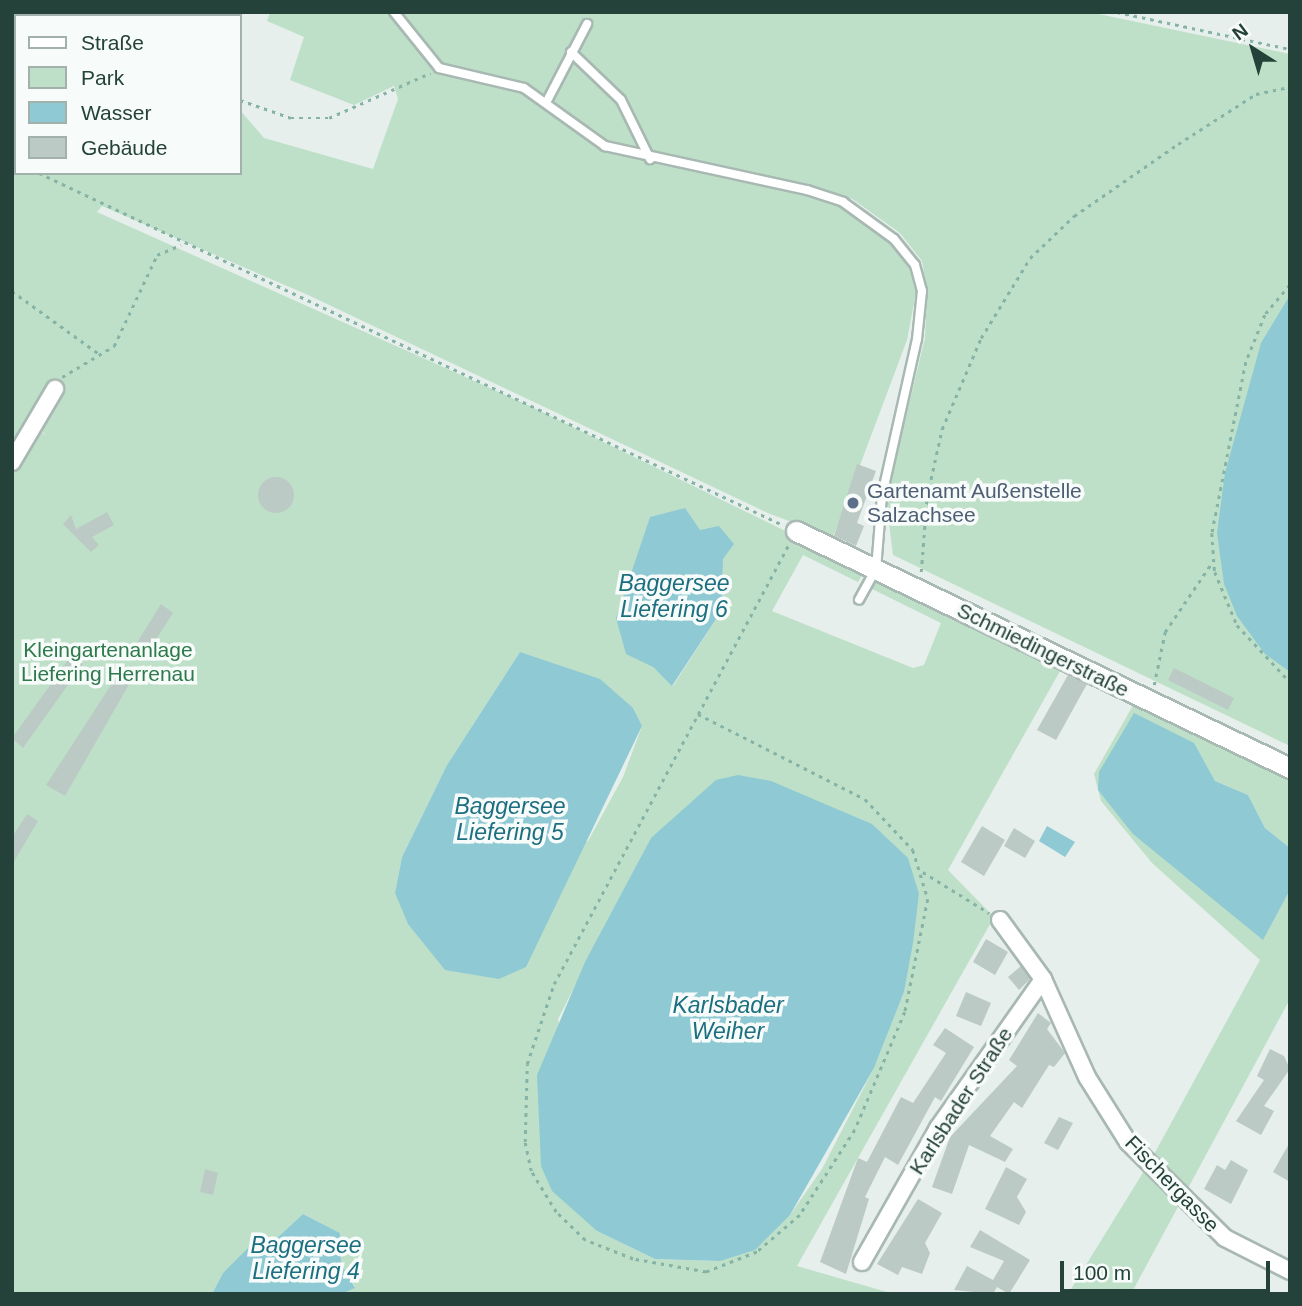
<!DOCTYPE html>
<html>
<head>
<meta charset="utf-8">
<style>
  body { margin:0 }
  #map { position:relative; width:1302px; height:1306px; overflow:hidden; background:#e6efeb; font-family:Helvetica,sans-serif }
  div>[style] { position:absolute }
  .green>* { inset:0; background:#bfe0c8 }
  .water>* { inset:0; background:#8ec9d4 }
  .building>* { inset:0; background:#bbcac4 }
  .round { border-radius:50% }
  .path>* { height:2.5px; margin-top:-1.25px; transform-origin:0; background:repeating-linear-gradient(90deg,#86b3a5 0 3.5px,transparent 0 8.5px) }
  .roads { filter:drop-shadow(2px 0 #a8b8b2) drop-shadow(-2px 0 #a8b8b2) drop-shadow(0 2px #a8b8b2) drop-shadow(0 -2px #a8b8b2) }
  .service>* { height:8px; margin:-4px; padding:0 4px; transform-origin:4px; border-radius:4px; background:#fff }
  .minor>* { height:16px; margin:-8px; padding:0 8px; transform-origin:8px; border-radius:8px; background:#fff }
  .tertiary>* { height:19px; margin:-9.5px; padding:0 9.5px; transform-origin:9.5px; border-radius:9.5px; background:#fff }
  .dots>* { width:19px; height:19px; translate:-50% -50%; box-sizing:border-box; border:4px solid #f7fbf9; border-radius:50% }
  span { translate:-50% -50%; white-space:nowrap; text-align:center; line-height:1.15; -webkit-text-stroke:7px #f7fbf9; paint-order:stroke }
  .service-label { font-size:21px; color:#4e5e75 }
  .left { translate:0 -50%; text-align:left }
  .park-label { font-size:21px; color:#2d7a4b }
  .street-label { font-size:21px; color:#24423a }
  .water-label { font-size:23px; color:#1c6f80; font-style:italic }
  .frame { position:absolute; inset:0; border:14px solid #24423a; pointer-events:none }
  .legend { position:absolute; left:14px; top:14px; width:228px; height:161px; box-sizing:border-box; background:#f7fbf9; border:2px solid #a3b1ad; margin:0; padding:9px 12px; list-style:none; font-size:21px; color:#24423a }
  .legend li { display:flex; align-items:center; gap:14px; height:35px }
  .legend b { width:35px; border:2px solid #a3b1ad }
  .north { position:absolute; left:1218px; top:14px; width:70px; height:70px; -webkit-text-stroke:5px #f7fbf9; paint-order:stroke; rotate:323deg; font-size:19px; font-weight:700; line-height:28px; text-align:center; color:#24423a }
  .north::after { content:''; display:block; margin:auto; width:24px; height:32px; background:#24423a; clip-path:polygon(50% 0,100% 100%,50% 72%,0 100%) }
  .scale { position:absolute; left:1060px; top:1261px; width:210px; height:32px; box-sizing:border-box; border:4px solid #24423a; border-top:0; padding-left:9px; font-size:21px; line-height:24px; white-space:nowrap; color:#24423a; -webkit-text-stroke:5px #f7fbf9; paint-order:stroke }
</style>
</head>
<body>
<div id="map">
  <div class="green">
    <div style="clip-path:polygon(evenodd,12px 12px,186px 12px,16px 16px,16px 173px,240px 173px,240px 110px,264px 138px,373px 169px,398px 99px,394px 86px,354px 105px,290px 80px,304px 37px,267px 21px,270px 12px,1089px 12px,1290px 54px,1290px 746px,893px 555px,886px 499px,925px 338px,927px 291px,922px 261px,900px 233px,851px 198px,844px 209px,892px 241px,910px 268px,916px 293px,907px 340px,833px 537px,770px 514px,308px 295px,102px 206px,97px 212px,530px 406px,865px 570px,858px 582px,803px 555px,772px 611px,913px 668px,924px 665px,941px 623px,872px 589px,878px 576px,1064px 664px,948px 870px,994px 917px,797px 1266px,894px 1294px,341px 1294px,355px 1287px,341px 1263px,340px 1233px,303px 1214px,264px 1250px,223px 1273px,212px 1294px,12px 1294px,12px 472px,38px 428px,47px 437px,34px 421px,12px 452px,12px 12px,650px 518px,700px 530px,723px 558px,722px 610px,673px 686px,653px 667px,636px 560px,650px 518px,12px 12px,520px 652px,642px 726px,623px 777px,588px 841px,395px 893px,402px 857px,447px 765px,520px 652px,12px 12px,651px 838px,919px 894px,904px 992px,874px 1068px,822px 1169px,790px 1215px,720px 1261px,655px 1259px,597px 1231px,558px 1019px,651px 838px)"></div>
    <div style="clip-path:polygon(1136px 700px,1290px 774px,1290px 848px,1265px 828px,1248px 795px,1215px 781px,1193px 743px,1263px 939px,1290px 890px,1290px 999px,1131px 1294px,1068px 1294px,1152px 1158px,1260px 960px,1152px 863px,1101px 801px,1094px 774px)"></div>
  </div>
  <div class="water">
    <div style="clip-path:polygon(1290px 295px,1290px 672px,1265px 654px,1237px 616px,1224px 584px,1217px 533px,1225px 473px,1261px 343px)"></div>
    <div style="clip-path:polygon(685px 508px,700px 530px,719px 526px,734px 544px,723px 559px,722px 610px,672px 686px,653px 667px,626px 654px,616px 618px,650px 517px)"></div>
    <div style="clip-path:polygon(520px 652px,600px 679px,633px 708px,642px 726px,526px 967px,499px 979px,445px 970px,408px 924px,395px 893px,402px 857px,447px 765px)"></div>
    <div style="clip-path:polygon(1134px 713px,1194px 743px,1215px 781px,1248px 795px,1265px 828px,1290px 848px,1290px 890px,1263px 940px,1133px 834px,1098px 790px,1099px 772px)"></div>
    <div style="clip-path:polygon(738px 775px,771px 781px,872px 824px,908px 858px,919px 894px,913px 943px,904px 992px,874px 1068px,790px 1215px,755px 1250px,720px 1261px,655px 1259px,597px 1231px,552px 1191px,541px 1166px,537px 1075px,585px 962px,651px 838px,716px 780px)"></div>
    <div style="clip-path:polygon(1047px 826px,1075px 842px,1065px 857px,1039px 841px)"></div>
    <div style="clip-path:polygon(303px 1214px,340px 1233px,341px 1263px,355px 1288px,341px 1294px,212px 1294px,223px 1273px,249px 1247px,264px 1250px)"></div>
  </div>
  <div class="building">
    <div style="clip-path:polygon(857px 464px,876px 471px,857px 523px,864px 526px,856px 546px,834px 536px)"></div>
    <div class="round" style="left:258px;top:477px;width:36px;height:36px"></div>
    <div style="clip-path:polygon(107px 512px,114px 525px,92px 537px,99px 545px,91px 552px,63px 524px,71px 515px,76px 529px)"></div>
    <div style="clip-path:polygon(161px 604px,173px 613px,150px 649px,138px 641px)"></div>
    <div style="clip-path:polygon(71px 656px,83px 664px,23px 748px,12px 738px)"></div>
    <div style="clip-path:polygon(122px 668px,134px 676px,65px 796px,46px 785px)"></div>
    <div style="clip-path:polygon(1174px 668px,1234px 698px,1228px 710px,1168px 680px)"></div>
    <div style="clip-path:polygon(1068px 675px,1087px 684px,1056px 740px,1037px 730px)"></div>
    <div style="clip-path:polygon(27px 814px,38px 821px,12px 865px,12px 837px)"></div>
    <div style="clip-path:polygon(982px 826px,1005px 840px,984px 876px,961px 862px)"></div>
    <div style="clip-path:polygon(1014px 828px,1035px 841px,1025px 858px,1004px 846px)"></div>
    <div style="clip-path:polygon(986px 939px,1008px 952px,995px 975px,973px 962px)"></div>
    <div style="clip-path:polygon(1021px 966px,1030px 979px,1019px 990px,1008px 977px)"></div>
    <div style="clip-path:polygon(966px 992px,991px 1003px,981px 1026px,956px 1016px)"></div>
    <div style="clip-path:polygon(1038px 1013px,1051px 1023px,1047px 1029px,1065px 1053px,1054px 1067px,1049px 1065px,1022px 1108px,1014px 1102px,990px 1136px,1013px 1149px,1005px 1162px,969px 1145px,952px 1194px,932px 1187px,950px 1137px,1017px 1066px,1009px 1060px)"></div>
    <div style="clip-path:polygon(945px 1028px,974px 1047px,941px 1101px,935px 1097px,898px 1165px,885px 1157px,865px 1197px,869px 1199px,846px 1274px,820px 1262px,858px 1158px,867px 1162px,901px 1097px,913px 1103px,946px 1053px,933px 1045px)"></div>
    <div style="clip-path:polygon(1270px 1049px,1284px 1056px,1290px 1069px,1264px 1106px,1274px 1111px,1261px 1135px,1236px 1121px,1264px 1080px,1257px 1076px)"></div>
    <div style="clip-path:polygon(1059px 1117px,1073px 1123px,1058px 1150px,1044px 1143px)"></div>
    <div style="clip-path:polygon(1290px 1142px,1290px 1182px,1273px 1172px)"></div>
    <div style="clip-path:polygon(1231px 1160px,1248px 1170px,1231px 1204px,1204px 1189px,1217px 1165px,1225px 1170px)"></div>
    <div style="clip-path:polygon(1006px 1167px,1027px 1179px,1017px 1197px,1026px 1212px,1019px 1225px,985px 1209px)"></div>
    <div style="clip-path:polygon(205px 1169px,218px 1173px,213px 1195px,200px 1192px)"></div>
    <div style="clip-path:polygon(918px 1199px,942px 1213px,925px 1243px,930px 1253px,922px 1274px,902px 1267px,898px 1275px,877px 1264px)"></div>
    <div style="clip-path:polygon(980px 1230px,1030px 1260px,1009px 1294px,997px 1287px,993px 1294px,954px 1290px,967px 1266px,993px 1280px,1004px 1261px,970px 1247px)"></div>
  </div>
  <div class="path">
    <div style="left:1117px;top:12px;width:177px;rotate:12.1deg"></div>
    <div style="left:240px;top:100px;width:54px;rotate:19.4deg"></div>
    <div style="left:291px;top:118px;width:38px"></div>
    <div style="left:329px;top:118px;width:111px;rotate:-24deg"></div>
    <div style="left:12px;top:158px;width:4px;rotate:27deg"></div>
    <div style="left:39px;top:173px;width:823px;rotate:25.32deg"></div>
    <div style="left:1290px;top:285px;width:39px;rotate:130deg"></div>
    <div style="left:1265px;top:315px;width:51px;rotate:112deg"></div>
    <div style="left:1246px;top:362px;width:174px;rotate:101.2deg"></div>
    <div style="left:1212px;top:533px;width:39px;rotate:86deg"></div>
    <div style="left:1215px;top:572px;width:57px;rotate:67.5deg"></div>
    <div style="left:1237px;top:625px;width:78px;rotate:47.1deg"></div>
    <div style="left:12px;top:291px;width:106px;rotate:35.8deg"></div>
    <div style="left:62px;top:377px;width:61px;rotate:-30.8deg"></div>
    <div style="left:114px;top:346px;width:101px;rotate:-64.7deg"></div>
    <div style="left:157px;top:255px;width:26px;rotate:-23deg"></div>
    <div style="left:921px;top:572px;width:76px;rotate:-85.5deg"></div>
    <div style="left:927px;top:496px;width:69px;rotate:-77.4deg"></div>
    <div style="left:942px;top:429px;width:99px;rotate:-66.8deg"></div>
    <div style="left:981px;top:338px;width:94px;rotate:-58.5deg"></div>
    <div style="left:1030px;top:258px;width:61px;rotate:-43.7deg"></div>
    <div style="left:1074px;top:216px;width:126px;rotate:-34.7deg"></div>
    <div style="left:1178px;top:144px;width:93px;rotate:-32.7deg"></div>
    <div style="left:1256px;top:94px;width:35px;rotate:-12deg"></div>
    <div style="left:1154px;top:685px;width:54px;rotate:-78.3deg"></div>
    <div style="left:1165px;top:632px;width:86px;rotate:-55.9deg"></div>
    <div style="left:698px;top:714px;width:187px;rotate:27deg"></div>
    <div style="left:865px;top:799px;width:70px;rotate:46.7deg"></div>
    <div style="left:913px;top:850px;width:51px;rotate:73deg"></div>
    <div style="left:928px;top:899px;width:115px;rotate:101.5deg"></div>
    <div style="left:905px;top:1012px;width:128px;rotate:113deg"></div>
    <div style="left:855px;top:1130px;width:101px;rotate:122.9deg"></div>
    <div style="left:800px;top:1215px;width:57px;rotate:139.3deg"></div>
    <div style="left:757px;top:1252px;width:55px;rotate:158.6deg"></div>
    <div style="left:706px;top:1272px;width:74px;rotate:-169.9deg"></div>
    <div style="left:633px;top:1259px;width:52px;rotate:-158.4deg"></div>
    <div style="left:585px;top:1240px;width:40px;rotate:-136deg"></div>
    <div style="left:556px;top:1212px;width:48px;rotate:-121.4deg"></div>
    <div style="left:531px;top:1171px;width:30px;rotate:-102deg"></div>
    <div style="left:525px;top:1142px;width:78px;rotate:-88.5deg"></div>
    <div style="left:527px;top:1064px;width:84px;rotate:-71.4deg"></div>
    <div style="left:554px;top:984px;width:497px;rotate:-61.9deg"></div>
    <div style="left:923px;top:872px;width:78px;rotate:31.8deg"></div>
  </div>
  <div class="roads">
    <div class="service">
      <div style="left:394px;top:12px;width:72px;rotate:51.2deg"></div>
      <div style="left:439px;top:68px;width:87px;rotate:13.2deg"></div>
      <div style="left:524px;top:88px;width:100px;rotate:35.6deg"></div>
      <div style="left:605px;top:146px;width:207px;rotate:12.3deg"></div>
      <div style="left:807px;top:190px;width:38px;rotate:18deg"></div>
      <div style="left:843px;top:202px;width:63px;rotate:36deg"></div>
      <div style="left:894px;top:239px;width:33px;rotate:51deg"></div>
      <div style="left:915px;top:265px;width:27px;rotate:75deg"></div>
      <div style="left:922px;top:291px;width:48px;rotate:95.9deg"></div>
      <div style="left:917px;top:339px;width:160px;rotate:102.6deg"></div>
      <div style="left:882px;top:495px;width:74px;rotate:94.6deg"></div>
      <div style="left:876px;top:569px;width:35px;rotate:119deg"></div>
      <div style="left:571px;top:52px;width:69px;rotate:43.8deg"></div>
      <div style="left:621px;top:100px;width:66px;rotate:63.8deg"></div>
      <div style="left:547px;top:101px;width:87px;rotate:-62.5deg"></div>
    </div>
    <div class="minor">
      <div style="left:12px;top:462px;width:85px;rotate:-59.5deg"></div>
      <div style="left:1000px;top:920px;width:73px;rotate:53.9deg"></div>
      <div style="left:1043px;top:979px;width:107px;rotate:65.8deg"></div>
      <div style="left:1087px;top:1077px;width:77px;rotate:57.8deg"></div>
      <div style="left:1128px;top:1142px;width:136px;rotate:44.7deg"></div>
      <div style="left:1225px;top:1238px;width:73px;rotate:26.9deg"></div>
      <div style="left:862px;top:1262px;width:154px;rotate:-60.4deg"></div>
      <div style="left:938px;top:1128px;width:182px;rotate:-54.8deg"></div>
    </div>
    <div class="tertiary">
      <div style="left:796px;top:531px;width:548px;rotate:25.63deg"></div>
    </div>
  </div>
  <div class="dots">
    <div style="left:853px;top:503px;background:#5c6f8a"></div>
  </div>
  <div class="service-label">
    <span class="left" style="left:867px;top:503px">Gartenamt Außenstelle<br>Salzachsee</span>
  </div>
  <div class="park-label">
    <span style="left:108px;top:662px">Kleingartenanlage<br>Liefering Herrenau</span>
  </div>
  <div class="street-label">
    <span style="left:1043px;top:650px;rotate:26deg">Schmiedingerstraße</span>
    <span style="left:961px;top:1101px;rotate:-57deg">Karlsbader Straße</span>
    <span style="left:1172px;top:1184px;rotate:46deg">Fischergasse</span>
  </div>
  <div class="water-label">
    <span style="left:674px;top:596px">Baggersee<br>Liefering 6</span>
    <span style="left:510px;top:819px">Baggersee<br>Liefering 5</span>
    <span style="left:728px;top:1018px">Karlsbader<br>Weiher</span>
    <span style="left:306px;top:1258px">Baggersee<br>Liefering 4</span>
  </div>
  <div class="frame"></div>
  <ul class="legend">
  <li><b style="height:9px;background:#fff"></b>Straße</li>
  <li><b style="height:19px;background:#bfe0c8"></b>Park</li>
  <li><b style="height:19px;background:#8ec9d4"></b>Wasser</li>
  <li><b style="height:19px;background:#bbcac4"></b>Gebäude</li>
  </ul>
  <div class="north">N</div>
  <div class="scale">100 m</div>
</div>
</body>
</html>
